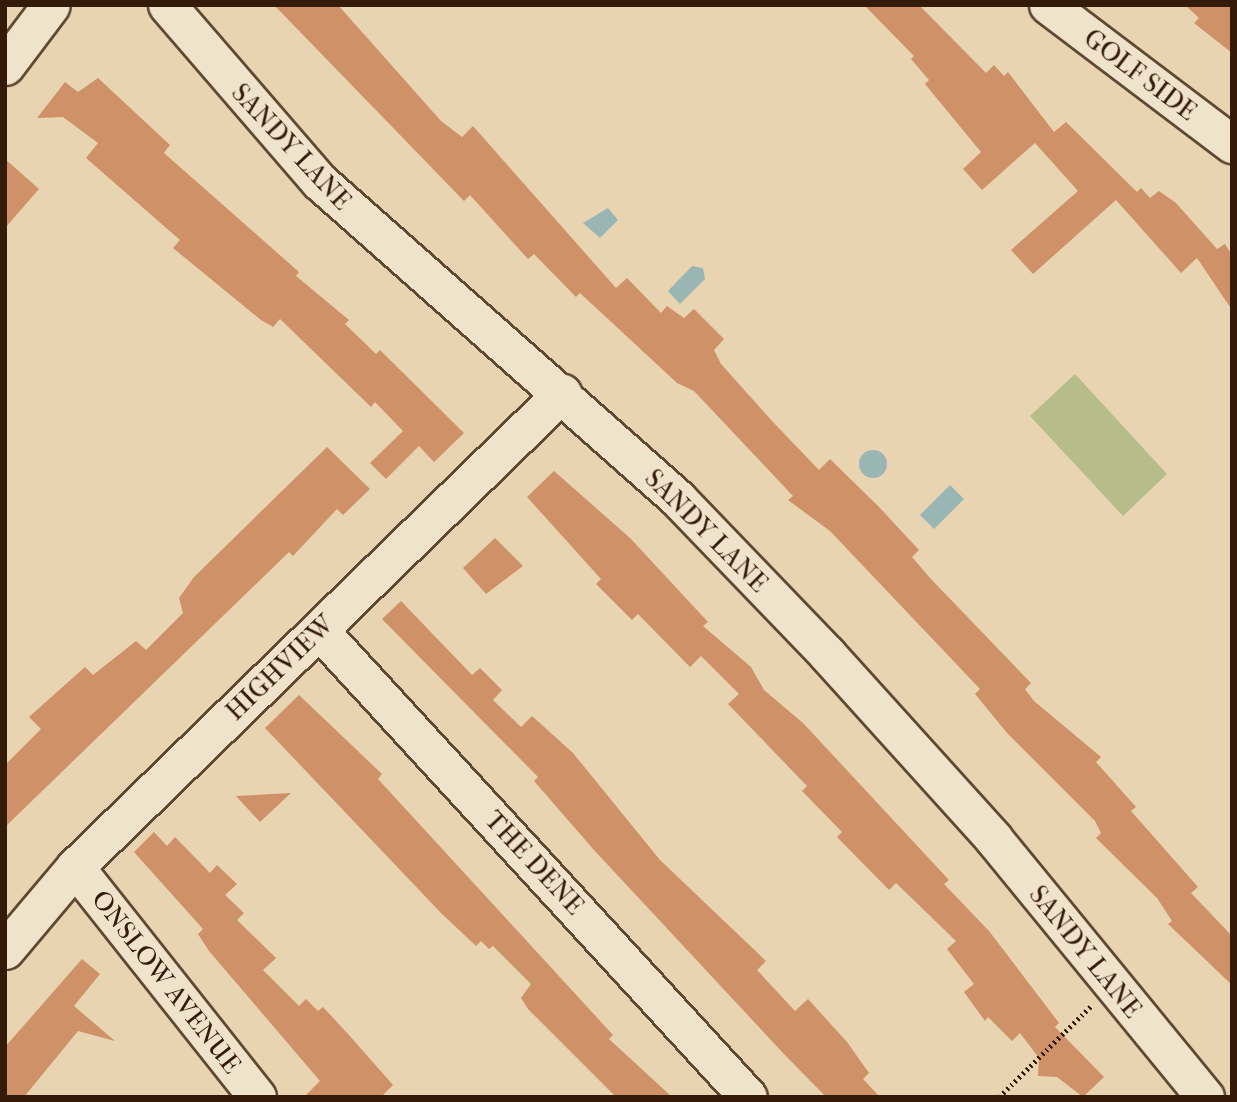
<!DOCTYPE html>
<html>
<head>
<meta charset="utf-8">
<style>
  body { margin:0 }
  #map { position:relative; width:1237px; height:1102px; overflow:hidden; background:#e8d4b1; font-family:"IM FELL French Canon",serif }
  div>[style] { position:absolute }
  .green>* { inset:0; background:#b7bc8b }
  .water>* { inset:0; background:#99b6b5 }
  .round { border-radius:50% }
  .building>* { inset:0; background:#ce9168 }
  .path>* { height:4.5px; margin-top:-2.25px; transform-origin:0; background:repeating-linear-gradient(90deg,#331a09 0 2px,transparent 0 5.5px) }
  .roads { filter:drop-shadow(2px 0 #604833) drop-shadow(-2px 0 #604833) drop-shadow(0 2px #604833) drop-shadow(0 -2px #604833) }
  .minor>* { height:37px; margin:-18.5px; padding:0 18.5px; transform-origin:18.5px; border-radius:18.5px; background:#f0e3cc }
  span { translate:-50% -50%; white-space:nowrap; text-align:center; line-height:1.15; -webkit-text-stroke:5px #f0e3cc; paint-order:stroke }
  .street-label { font-size:26px; color:#331a09 }
  .frame { position:absolute; inset:0; border:7px solid #331a09; pointer-events:none }
</style>
</head>
<body>
<div id="map">
  <div class="green">
    <div style="clip-path:polygon(1075px 374px,1167px 474px,1123px 516px,1030px 416px)"></div>
  </div>
  <div class="water">
    <div style="clip-path:polygon(608px 208px,618px 220px,600px 238px,583px 223px)"></div>
    <div style="clip-path:polygon(692px 266px,703px 268px,705px 279px,680px 304px,668px 291px)"></div>
    <div class="round" style="left:859px;top:450px;width:28px;height:28px"></div>
    <div style="clip-path:polygon(950px 485px,964px 499px,934px 529px,920px 515px)"></div>
  </div>
  <div class="building">
    <div style="clip-path:polygon(274px 5px,338px 5px,441px 121px,462px 137px,473px 126px,616px 288px,627px 278px,661px 313px,667px 306px,684px 318px,694px 309px,724px 339px,714px 350px,721px 364px,772px 421px,819px 470px,830px 459px,879px 507px,919px 550px,912px 557px,930px 578px,1031px 683px,1025px 689px,1034px 701px,1101px 757px,1096px 762px,1136px 807px,1131px 811px,1198px 887px,1191px 893px,1232px 936px,1232px 985px,1168px 924px,1172px 921px,1157px 898px,1096px 838px,1101px 833px,1095px 821px,1008px 734px,975px 694px,980px 689px,830px 531px,788px 500px,793px 496px,694px 391px,677px 383px,580px 293px,576px 297px,534px 254px,528px 259px,470px 195px,464px 201px)"></div>
    <div style="clip-path:polygon(864px 5px,919px 5px,986px 73px,994px 65px,1004px 76px,1008px 72px,1054px 132px,1066px 122px,1137px 192px,1141px 188px,1150px 198px,1159px 191px,1176px 203px,1217px 249px,1225px 244px,1232px 255px,1232px 310px,1197px 258px,1181px 273px,1116px 200px,1033px 274px,1011px 250px,1078px 191px,1035px 143px,982px 190px,963px 169px,981px 152px,925px 84px,929px 80px,911px 59px,914px 56px)"></div>
    <div style="clip-path:polygon(1185px 5px,1232px 5px,1232px 53px,1194px 23px,1199px 18px)"></div>
    <div style="clip-path:polygon(98px 78px,170px 145px,164px 153px,299px 272px,296px 276px,349px 320px,345px 324px,376px 354px,380px 350px,464px 433px,434px 462px,419px 446px,386px 479px,370px 463px,403px 431px,375px 402px,371px 407px,280px 319px,273px 327px,261px 320px,173px 248px,180px 240px,86px 158px,98px 143px,63px 117px,37px 118px,65px 82px,78px 92px)"></div>
    <div style="clip-path:polygon(5px 159px,39px 189px,5px 228px)"></div>
    <div style="clip-path:polygon(327px 447px,370px 489px,343px 515px,337px 509px,293px 556px,289px 552px,5px 827px,5px 765px,41px 729px,29px 717px,85px 667px,93px 675px,136px 641px,146px 650px,183px 613px,179px 598px,194px 577px)"></div>
    <div style="clip-path:polygon(554px 471px,630px 538px,708px 622px,703px 626px,751px 667px,764px 690px,803px 723px,949px 880px,944px 884px,989px 931px,1059px 1023px,1055px 1027px,1104px 1077px,1083px 1097px,1057px 1077px,1038px 1076px,1039px 1058px,1020px 1033px,1012px 1041px,988px 1017px,985px 1021px,964px 992px,974px 984px,947px 949px,956px 941px,896px 883px,889px 890px,837px 837px,842px 832px,802px 791px,807px 786px,728px 704px,739px 694px,701px 656px,690px 667px,638px 614px,632px 620px,596px 584px,601px 579px,527px 497px)"></div>
    <div style="clip-path:polygon(495px 538px,523px 566px,486px 594px,463px 568px)"></div>
    <div style="clip-path:polygon(401px 601px,472px 675px,480px 668px,502px 690px,493px 700px,521px 727px,532px 716px,573px 753px,660px 860px,766px 961px,757px 970px,795px 1011px,808px 999px,847px 1042px,869px 1073px,863px 1079px,880px 1097px,826px 1097px,783px 1053px,594px 850px,534px 781px,538px 777px,382px 619px)"></div>
    <div style="clip-path:polygon(299px 695px,382px 774px,378px 779px,613px 1035px,609px 1039px,672px 1097px,616px 1097px,528px 1009px,521px 998px,531px 984px,493px 946px,489px 949px,481px 941px,476px 946px,441px 913px,265px 728px)"></div>
    <div style="clip-path:polygon(291px 793px,260px 822px,236px 796px)"></div>
    <div style="clip-path:polygon(154px 832px,167px 846px,175px 837px,210px 873px,217px 865px,237px 884px,225px 895px,244px 913px,237px 920px,276px 958px,263px 970px,299px 1006px,306px 999px,318px 1011px,323px 1007px,348px 1034px,393px 1085px,381px 1097px,304px 1097px,320px 1081px,209px 951px,198px 934px,203px 929px,134px 852px)"></div>
    <div style="clip-path:polygon(82px 959px,100px 974px,74px 1006px,115px 1041px,78px 1031px,24px 1097px,5px 1097px,5px 1047px)"></div>
  </div>
  <div class="path">
    <div style="left:999px;top:1097px;width:129px;rotate:-44.7deg"></div>
  </div>
  <div class="roads">
    <div class="minor">
      <div style="left:167px;top:5px;width:234px;rotate:49.2deg"></div>
      <div style="left:320px;top:182px;width:478px;rotate:41.5deg"></div>
      <div style="left:678px;top:499px;width:215px;rotate:46.1deg"></div>
      <div style="left:827px;top:654px;width:248px;rotate:47.9deg"></div>
      <div style="left:993px;top:838px;width:335px;rotate:50.7deg"></div>
      <div style="left:1048px;top:5px;width:231px;rotate:37.1deg"></div>
      <div style="left:5px;top:66px;width:76px;rotate:-53deg"></div>
      <div style="left:319px;top:630px;width:634px;rotate:47.43deg"></div>
      <div style="left:75px;top:867px;width:293px;rotate:51.6deg"></div>
      <div style="left:5px;top:950px;width:109px;rotate:-49.9deg"></div>
      <div style="left:75px;top:867px;width:680px;rotate:-44.22deg"></div>
    </div>
  </div>
  <div class="street-label">
    <span style="left:1140px;top:75px;rotate:37deg">GOLF SIDE</span>
    <span style="left:291px;top:147px;rotate:47deg">SANDY LANE</span>
    <span style="left:706px;top:531px;rotate:45deg">SANDY LANE</span>
    <span style="left:280px;top:668px;rotate:-44deg">HIGHVIEW</span>
    <span style="left:534px;top:863px;rotate:47deg">THE DENE</span>
    <span style="left:1085px;top:952px;rotate:51deg">SANDY LANE</span>
    <span style="left:166px;top:982px;rotate:52deg">ONSLOW AVENUE</span>
  </div>
  <div class="frame"></div>
</div>
</body>
</html>
